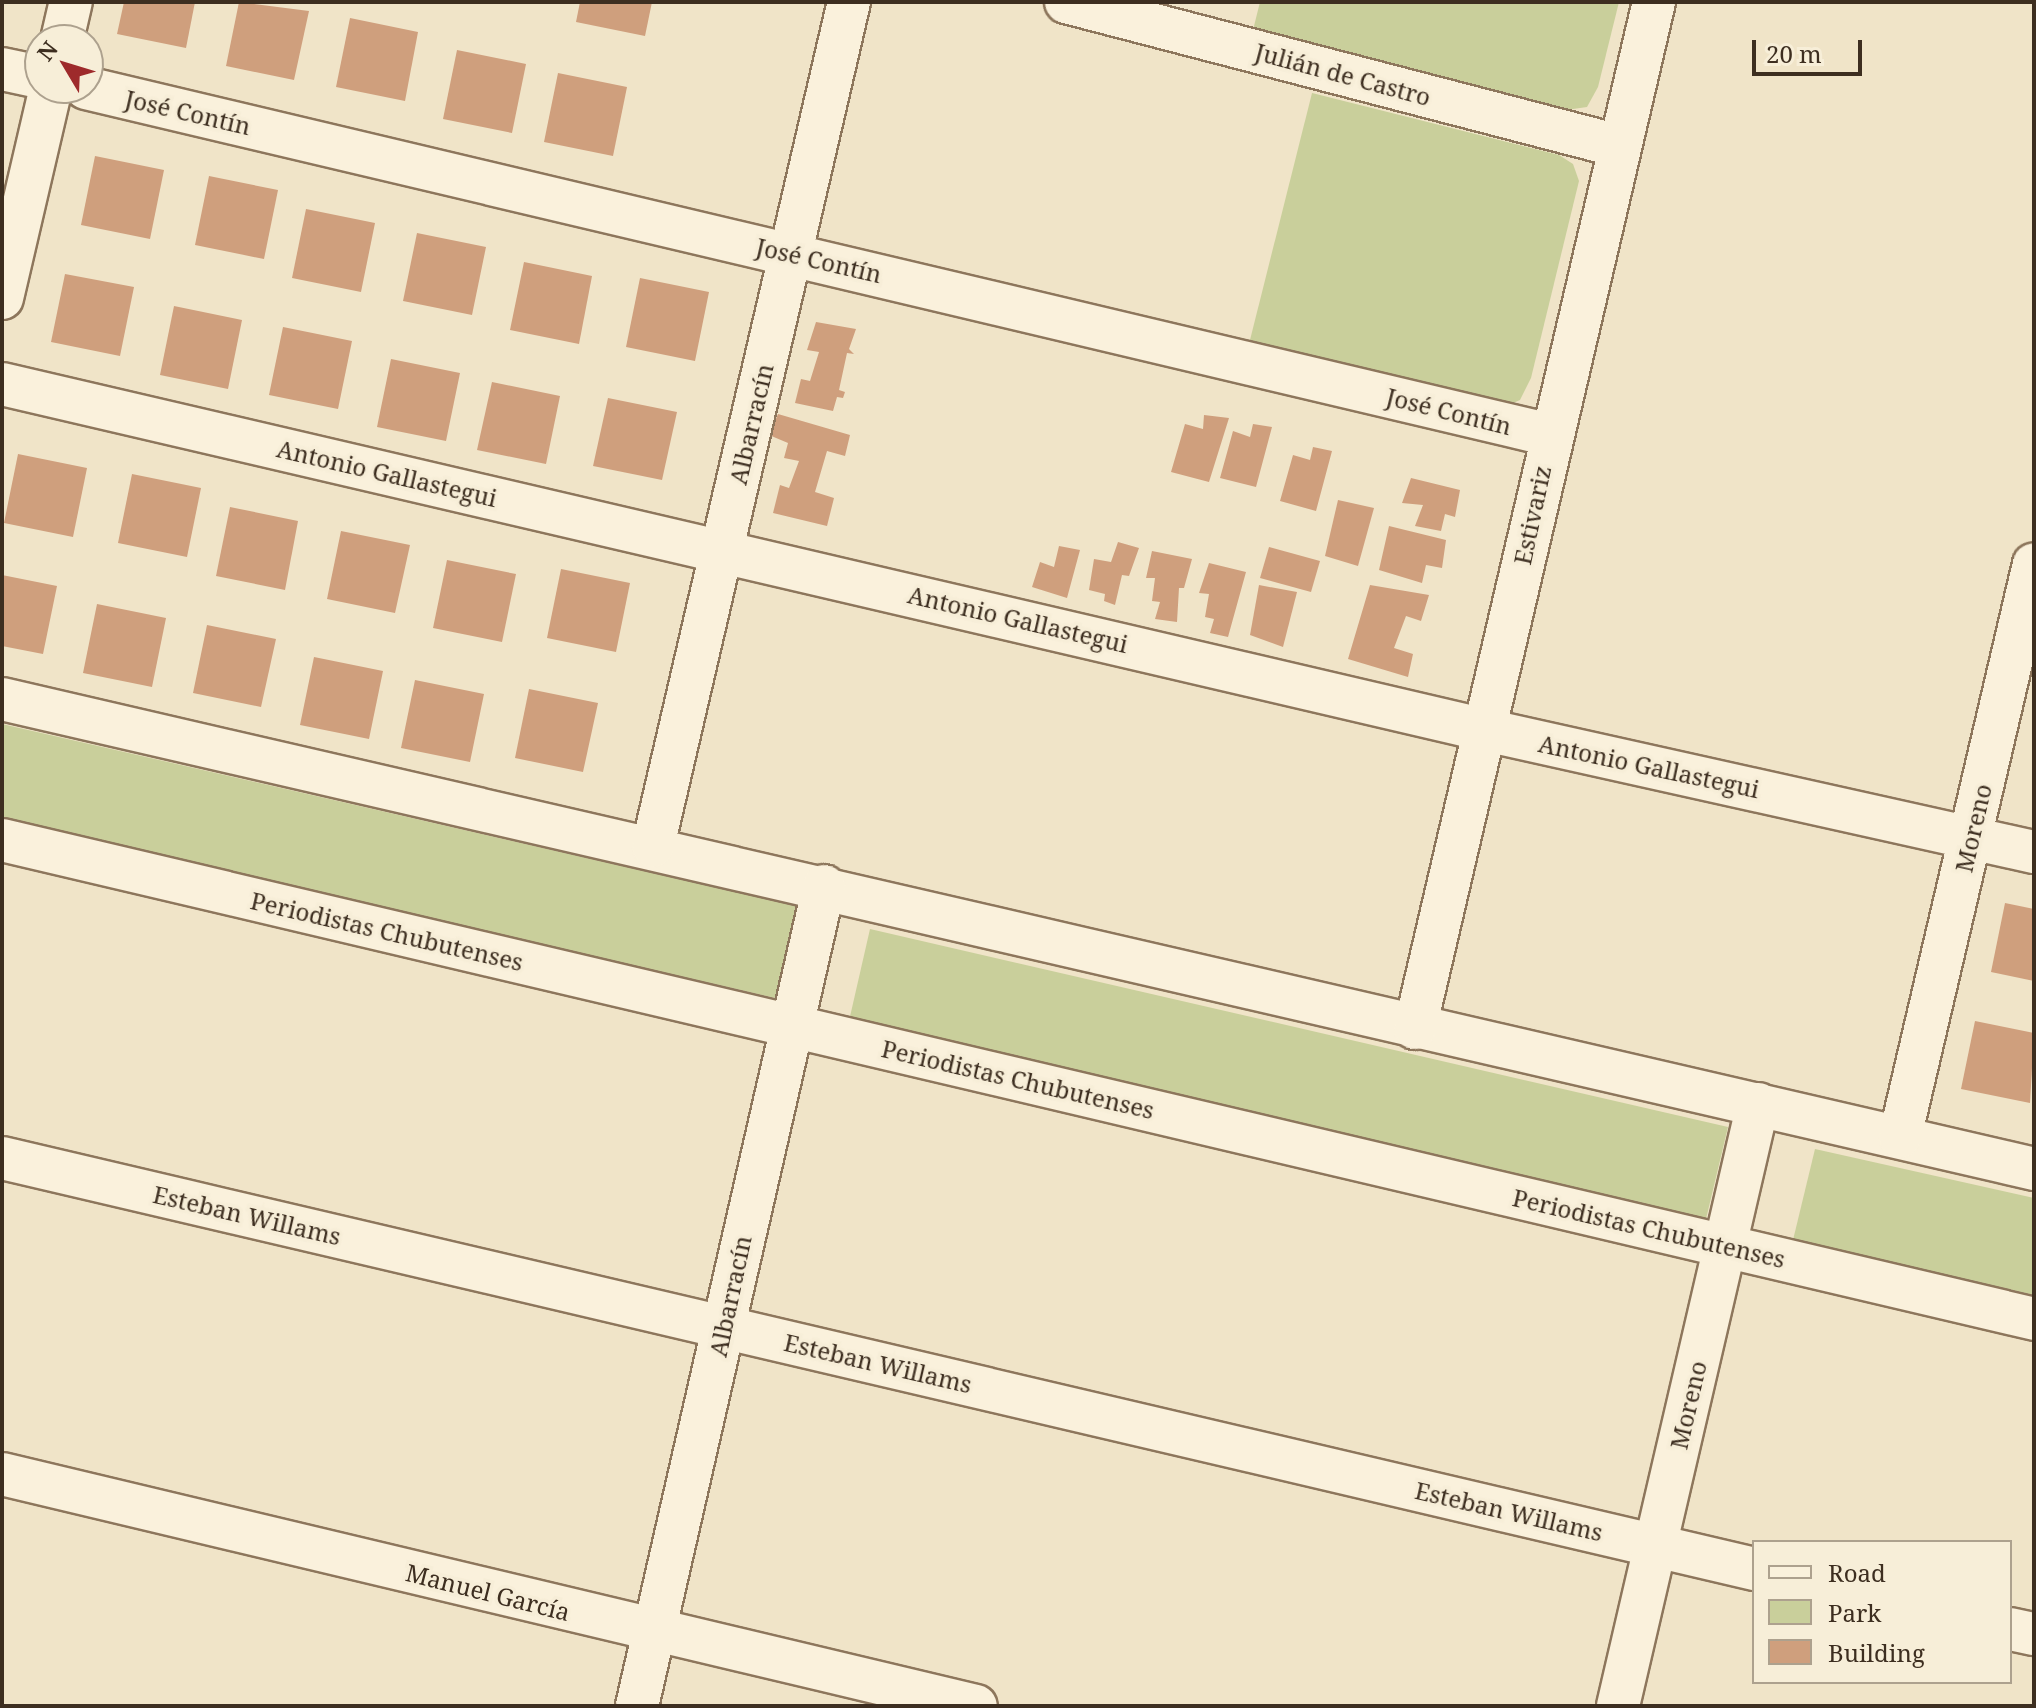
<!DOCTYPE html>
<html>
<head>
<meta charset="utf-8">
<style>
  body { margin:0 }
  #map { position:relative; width:2036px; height:1708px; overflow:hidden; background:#f0e4c8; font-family:"Noto Serif",serif }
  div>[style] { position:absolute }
  .green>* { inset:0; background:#c9cf9b }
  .building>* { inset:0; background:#cf9f7d }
  .roads { filter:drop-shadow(2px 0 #8d765c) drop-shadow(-2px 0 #8d765c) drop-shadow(0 2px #8d765c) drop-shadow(0 -2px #8d765c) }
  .minor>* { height:42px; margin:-21px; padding:0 21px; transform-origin:21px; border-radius:21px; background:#faf1dc }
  span { translate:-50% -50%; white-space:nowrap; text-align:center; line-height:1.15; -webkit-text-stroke:7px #f7eed8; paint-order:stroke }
  .street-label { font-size:24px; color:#3d2e20 }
  .frame { position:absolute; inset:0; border:4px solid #3d2e20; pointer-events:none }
  .legend { position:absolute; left:1752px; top:1540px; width:260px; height:144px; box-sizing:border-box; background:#f7eed8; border:2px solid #ada18e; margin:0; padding:10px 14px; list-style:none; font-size:24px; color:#3d2e20 }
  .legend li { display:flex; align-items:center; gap:16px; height:40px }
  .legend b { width:40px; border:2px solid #ada18e }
  .north { position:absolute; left:24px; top:24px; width:80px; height:80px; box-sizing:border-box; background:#f7eed8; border:2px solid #ada18e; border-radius:50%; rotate:308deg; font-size:22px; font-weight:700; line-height:32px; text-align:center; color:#3d2e20 }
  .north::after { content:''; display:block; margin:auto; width:28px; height:36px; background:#9e2a2b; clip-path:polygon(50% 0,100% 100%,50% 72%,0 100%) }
  .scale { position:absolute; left:1752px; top:40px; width:110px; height:36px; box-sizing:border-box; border:4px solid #3d2e20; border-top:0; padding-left:10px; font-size:24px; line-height:28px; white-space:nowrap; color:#3d2e20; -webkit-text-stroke:6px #f7eed8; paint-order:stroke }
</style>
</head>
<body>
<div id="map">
  <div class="green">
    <div style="clip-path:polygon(1260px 2px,1619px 2px,1598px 87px,1587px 107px,1566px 110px,1252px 34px)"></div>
    <div style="clip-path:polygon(1312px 93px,1559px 155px,1573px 164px,1579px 181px,1531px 378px,1520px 400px,1504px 407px,1249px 344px)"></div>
    <div style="clip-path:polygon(2px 724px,805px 908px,784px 1000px,2px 821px)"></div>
    <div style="clip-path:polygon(870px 929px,1728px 1127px,1706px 1219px,849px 1021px)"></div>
    <div style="clip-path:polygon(1815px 1149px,2034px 1198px,2034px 1295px,1793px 1240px)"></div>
  </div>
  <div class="building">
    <div style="clip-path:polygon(124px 2px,195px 2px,186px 48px,117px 34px)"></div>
    <div style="clip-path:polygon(239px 2px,309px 11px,294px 80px,226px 66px)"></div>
    <div style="clip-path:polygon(580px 2px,652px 2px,645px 36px,576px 22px)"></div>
    <div style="clip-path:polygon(350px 18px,418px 32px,405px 101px,336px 87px)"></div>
    <div style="clip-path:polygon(457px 50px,526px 64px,512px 133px,443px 119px)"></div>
    <div style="clip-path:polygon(558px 73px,627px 87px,613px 156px,544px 142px)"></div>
    <div style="clip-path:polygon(95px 156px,164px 170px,150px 239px,81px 225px)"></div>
    <div style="clip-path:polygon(209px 176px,278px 190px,264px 259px,195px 245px)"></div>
    <div style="clip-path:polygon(306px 209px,375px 223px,361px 292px,292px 278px)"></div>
    <div style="clip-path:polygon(417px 233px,486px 247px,472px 315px,403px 301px)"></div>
    <div style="clip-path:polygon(524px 262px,592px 276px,579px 344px,510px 330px)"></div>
    <div style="clip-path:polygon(65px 274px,134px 287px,120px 356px,51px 342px)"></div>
    <div style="clip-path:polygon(640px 278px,709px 292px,695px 361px,626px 347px)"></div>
    <div style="clip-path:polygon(174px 306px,242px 320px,228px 389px,160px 375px)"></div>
    <div style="clip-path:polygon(816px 322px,856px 329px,849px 349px,854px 354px,847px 353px,839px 390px,845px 392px,843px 398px,837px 397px,833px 411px,795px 403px,801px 379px,810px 381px,819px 352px,807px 350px)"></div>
    <div style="clip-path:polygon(283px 327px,352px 341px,338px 409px,269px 395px)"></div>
    <div style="clip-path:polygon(391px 359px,460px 373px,446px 441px,377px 427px)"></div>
    <div style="clip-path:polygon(492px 382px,560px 396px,546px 464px,477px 450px)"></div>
    <div style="clip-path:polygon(608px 398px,677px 412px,662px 480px,593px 466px)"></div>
    <div style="clip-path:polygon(778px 414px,850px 435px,845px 456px,827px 451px,815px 492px,834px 498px,827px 526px,773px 513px,780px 485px,789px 488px,799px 461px,784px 458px,788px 443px,769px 435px)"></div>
    <div style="clip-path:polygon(1204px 415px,1229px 418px,1209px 482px,1171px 472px,1185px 424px,1203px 429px)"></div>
    <div style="clip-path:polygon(1253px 424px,1272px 427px,1256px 487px,1220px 478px,1233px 431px,1250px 437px)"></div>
    <div style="clip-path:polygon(1313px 447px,1332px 451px,1316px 511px,1280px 501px,1293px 455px,1310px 460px)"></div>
    <div style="clip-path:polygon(18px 454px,87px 468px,73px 537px,4px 523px)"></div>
    <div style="clip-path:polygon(132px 474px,201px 488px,187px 557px,118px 543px)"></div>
    <div style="clip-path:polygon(1411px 478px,1460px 490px,1455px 517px,1445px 514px,1441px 531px,1415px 526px,1423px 505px,1402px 503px)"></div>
    <div style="clip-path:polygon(1338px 500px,1374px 508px,1358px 566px,1325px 556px)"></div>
    <div style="clip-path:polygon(230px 507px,298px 521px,285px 590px,216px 576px)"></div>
    <div style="clip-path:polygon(1389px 526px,1446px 540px,1442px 568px,1426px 565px,1422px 583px,1379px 570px)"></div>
    <div style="clip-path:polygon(341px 531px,410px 545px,395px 613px,327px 599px)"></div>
    <div style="clip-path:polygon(1118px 542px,1139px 548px,1129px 576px,1122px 575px,1115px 605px,1104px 601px,1105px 594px,1089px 590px,1094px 559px,1111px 562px)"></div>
    <div style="clip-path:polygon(1059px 546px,1080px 550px,1067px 598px,1032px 587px,1040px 562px,1054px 567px)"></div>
    <div style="clip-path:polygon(1269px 547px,1320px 561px,1311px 592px,1260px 578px)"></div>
    <div style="clip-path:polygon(1152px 551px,1192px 559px,1184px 588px,1179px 588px,1177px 622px,1155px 619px,1160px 602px,1152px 601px,1155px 578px,1146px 578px)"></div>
    <div style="clip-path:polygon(447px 560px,516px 574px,502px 642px,433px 628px)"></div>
    <div style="clip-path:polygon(1209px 563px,1246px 572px,1228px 637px,1210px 633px,1214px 619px,1205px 617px,1209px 594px,1199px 593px)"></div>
    <div style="clip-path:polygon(561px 569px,630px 583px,616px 652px,547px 638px)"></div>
    <div style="clip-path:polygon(2px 575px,57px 586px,43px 654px,2px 646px)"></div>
    <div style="clip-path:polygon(1259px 585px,1297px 592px,1283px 647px,1250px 635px)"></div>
    <div style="clip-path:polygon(1370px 585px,1429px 595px,1421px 621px,1406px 616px,1394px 648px,1413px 654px,1408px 677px,1348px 659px)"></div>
    <div style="clip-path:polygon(97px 604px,166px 618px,152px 687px,83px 673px)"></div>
    <div style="clip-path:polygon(207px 625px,276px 639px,261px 707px,193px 693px)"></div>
    <div style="clip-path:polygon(314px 657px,383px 671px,369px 739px,300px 725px)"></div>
    <div style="clip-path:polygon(415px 680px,484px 694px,470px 762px,401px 748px)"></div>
    <div style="clip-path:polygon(529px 689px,598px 703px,583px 772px,515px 758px)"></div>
    <div style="clip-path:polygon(2005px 903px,2034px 909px,2034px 981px,1991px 972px)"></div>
    <div style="clip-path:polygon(1975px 1021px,2034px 1033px,2030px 1103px,1961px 1089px)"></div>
  </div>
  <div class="roads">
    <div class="minor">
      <div style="left:1066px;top:2px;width:571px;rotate:14.6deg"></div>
      <div style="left:62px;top:40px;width:39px;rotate:-77deg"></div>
      <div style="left:2px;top:69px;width:39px;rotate:12deg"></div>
      <div style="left:86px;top:88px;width:1505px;rotate:13.33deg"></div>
      <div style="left:2px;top:298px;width:216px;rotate:-76.9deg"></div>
      <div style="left:2px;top:384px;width:1523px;rotate:13.13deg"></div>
      <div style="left:1485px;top:730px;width:562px;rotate:12.53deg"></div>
      <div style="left:2px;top:699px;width:2086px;rotate:13.02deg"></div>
      <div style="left:2px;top:840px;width:2088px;rotate:13.26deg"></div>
      <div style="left:653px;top:846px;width:866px;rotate:-76.93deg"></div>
      <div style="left:1415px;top:1028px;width:1053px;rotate:-76.89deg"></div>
      <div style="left:1900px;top:1137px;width:588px;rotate:-76.84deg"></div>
      <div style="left:2px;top:1158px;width:1800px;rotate:13.2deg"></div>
      <div style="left:2px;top:1474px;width:1001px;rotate:13.4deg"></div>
      <div style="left:2010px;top:1629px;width:25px;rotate:12deg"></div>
      <div style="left:637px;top:1706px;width:841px;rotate:-77.15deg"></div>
      <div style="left:1618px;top:1706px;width:618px;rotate:-76.91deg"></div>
    </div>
  </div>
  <div class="street-label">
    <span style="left:1343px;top:74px;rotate:15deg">Julián de Castro</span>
    <span style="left:188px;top:112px;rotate:13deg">José Contín</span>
    <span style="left:819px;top:260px;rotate:13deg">José Contín</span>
    <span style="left:1449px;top:411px;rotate:14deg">José Contín</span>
    <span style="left:751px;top:424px;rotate:-77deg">Albarracín</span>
    <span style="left:387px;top:473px;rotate:13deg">Antonio Gallastegui</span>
    <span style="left:1532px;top:515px;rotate:-78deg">Estivariz</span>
    <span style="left:1018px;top:619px;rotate:13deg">Antonio Gallastegui</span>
    <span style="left:1649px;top:766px;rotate:12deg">Antonio Gallastegui</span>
    <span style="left:1973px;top:828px;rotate:-77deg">Moreno</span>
    <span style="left:387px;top:931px;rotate:13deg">Periodistas Chubutenses</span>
    <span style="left:1018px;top:1079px;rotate:13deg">Periodistas Chubutenses</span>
    <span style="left:247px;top:1215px;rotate:13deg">Esteban Willams</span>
    <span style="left:1649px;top:1228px;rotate:13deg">Periodistas Chubutenses</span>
    <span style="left:730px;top:1296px;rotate:-78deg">Albarracín</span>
    <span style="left:878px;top:1363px;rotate:13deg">Esteban Willams</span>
    <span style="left:1688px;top:1405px;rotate:-77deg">Moreno</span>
    <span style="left:1509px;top:1511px;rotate:13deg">Esteban Willams</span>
    <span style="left:488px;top:1592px;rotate:14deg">Manuel García</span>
  </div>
  <div class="frame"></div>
  <ul class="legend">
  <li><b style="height:10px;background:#faf1dc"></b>Road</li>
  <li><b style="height:22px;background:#c9cf9b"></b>Park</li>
  <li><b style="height:22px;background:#cf9f7d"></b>Building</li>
  </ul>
  <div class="north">N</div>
  <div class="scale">20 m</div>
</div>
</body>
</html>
